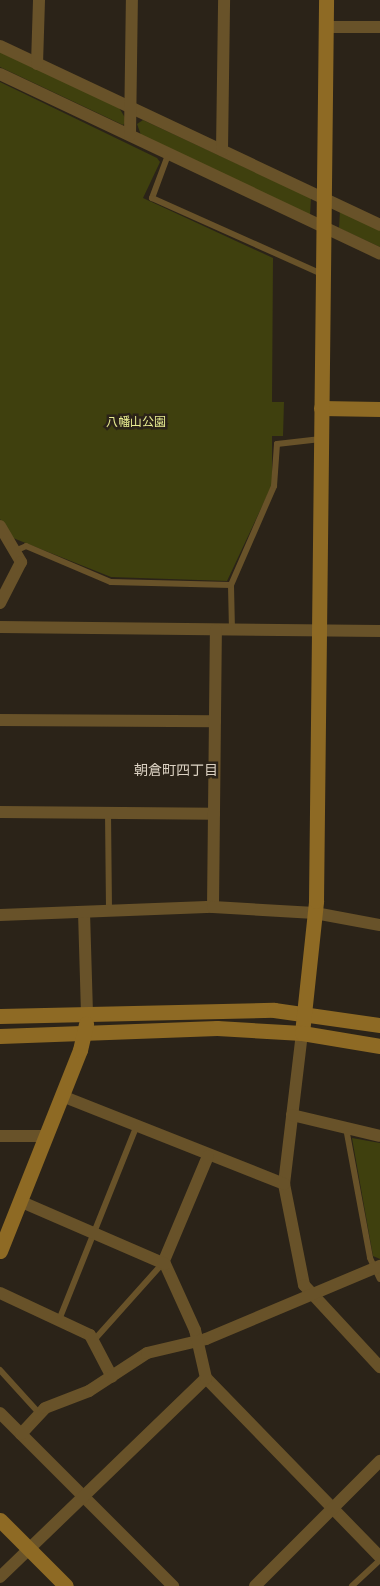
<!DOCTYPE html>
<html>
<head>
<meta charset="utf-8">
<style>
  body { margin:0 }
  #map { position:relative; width:380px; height:1586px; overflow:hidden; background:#2b2318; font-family:"DM Sans","Noto Sans JP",sans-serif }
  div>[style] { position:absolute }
  .green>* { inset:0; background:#3f400e }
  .lane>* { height:6px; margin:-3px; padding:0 3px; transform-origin:3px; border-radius:3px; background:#685229 }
  .street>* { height:12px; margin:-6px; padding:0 6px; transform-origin:6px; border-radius:6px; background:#685229 }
  .secondary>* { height:15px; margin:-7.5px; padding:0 7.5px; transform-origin:7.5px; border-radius:7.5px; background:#8e6a24 }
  span { translate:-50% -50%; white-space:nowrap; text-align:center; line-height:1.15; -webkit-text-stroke:5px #2b2318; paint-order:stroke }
  .park-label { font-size:12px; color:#e7eb91 }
  .neighbourhood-label { font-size:14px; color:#dbd1c2 }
</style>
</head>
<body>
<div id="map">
  <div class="green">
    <div style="clip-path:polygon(0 52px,118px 106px,127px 121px,123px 125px,0 67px)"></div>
    <div style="clip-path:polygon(0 82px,157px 158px,160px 162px,143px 198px,273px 258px,272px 402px,284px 402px,283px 436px,272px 436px,272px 485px,227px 581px,111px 577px,13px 538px,0 519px)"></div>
    <div style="clip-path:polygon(143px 120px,311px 198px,310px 215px,141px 135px,137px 124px)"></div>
    <div style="clip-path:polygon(340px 211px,380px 230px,380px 247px,339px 228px)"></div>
    <div style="clip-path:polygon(352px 1138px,380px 1143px,380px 1259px,373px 1256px)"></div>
  </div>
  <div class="lane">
    <div style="left:168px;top:155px;width:46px;rotate:110.4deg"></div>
    <div style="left:152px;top:198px;width:186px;rotate:24.1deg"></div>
    <div style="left:15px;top:551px;width:12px;rotate:-24deg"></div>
    <div style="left:26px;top:546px;width:92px;rotate:23deg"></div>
    <div style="left:111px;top:582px;width:120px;rotate:1.4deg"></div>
    <div style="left:232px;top:630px;width:45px;rotate:-91.3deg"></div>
    <div style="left:231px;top:585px;width:108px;rotate:-66.5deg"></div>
    <div style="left:274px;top:486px;width:42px;rotate:-85.9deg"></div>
    <div style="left:277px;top:444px;width:44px;rotate:-6.5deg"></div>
    <div style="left:108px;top:813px;width:98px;rotate:89.4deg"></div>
    <div style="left:346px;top:1128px;width:132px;rotate:79.5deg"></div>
    <div style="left:370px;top:1258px;width:23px;rotate:65deg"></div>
    <div style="left:59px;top:1320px;width:208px;rotate:-68.2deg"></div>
    <div style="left:95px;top:1339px;width:102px;rotate:-48.2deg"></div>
    <div style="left:0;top:1370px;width:58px;rotate:47.8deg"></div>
    <div style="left:352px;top:1586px;width:38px;rotate:-43deg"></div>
  </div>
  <div class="street">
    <div style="left:325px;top:27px;width:55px"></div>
    <div style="left:0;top:46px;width:420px;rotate:25.2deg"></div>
    <div style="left:37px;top:64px;width:64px;rotate:-88.2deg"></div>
    <div style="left:0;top:74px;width:420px;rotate:25.3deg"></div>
    <div style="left:130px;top:135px;width:135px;rotate:-89.2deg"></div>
    <div style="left:222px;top:150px;width:150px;rotate:-89.2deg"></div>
    <div style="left:0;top:526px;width:42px;rotate:59.7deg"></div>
    <div style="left:21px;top:562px;width:46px;rotate:117.1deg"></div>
    <div style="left:0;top:627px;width:380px;rotate:0.6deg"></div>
    <div style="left:0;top:720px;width:215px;rotate:0.3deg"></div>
    <div style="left:0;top:812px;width:214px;rotate:0.5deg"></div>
    <div style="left:213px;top:907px;width:277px;rotate:-89.4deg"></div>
    <div style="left:84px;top:912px;width:101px;rotate:88.3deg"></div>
    <div style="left:0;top:915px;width:213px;rotate:-2.2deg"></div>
    <div style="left:213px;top:907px;width:102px;rotate:3.4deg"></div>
    <div style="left:315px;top:913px;width:66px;rotate:10.5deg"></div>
    <div style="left:302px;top:1033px;width:152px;rotate:96.8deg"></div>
    <div style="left:284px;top:1184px;width:103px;rotate:78.8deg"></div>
    <div style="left:304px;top:1285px;width:112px;rotate:47.2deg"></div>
    <div style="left:62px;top:1096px;width:239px;rotate:21.6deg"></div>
    <div style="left:292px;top:1115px;width:90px;rotate:13.4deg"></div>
    <div style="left:0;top:1136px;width:47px"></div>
    <div style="left:163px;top:1263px;width:116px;rotate:-67.2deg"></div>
    <div style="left:0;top:1293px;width:99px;rotate:25deg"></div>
    <div style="left:90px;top:1335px;width:47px;rotate:62.4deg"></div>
    <div style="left:206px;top:1378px;width:250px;rotate:45.8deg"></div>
    <div style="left:0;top:1413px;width:245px;rotate:45deg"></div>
    <div style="left:21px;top:1434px;width:35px;rotate:-47deg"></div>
    <div style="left:45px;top:1408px;width:47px;rotate:-21.1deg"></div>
    <div style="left:89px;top:1391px;width:69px;rotate:-33.2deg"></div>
    <div style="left:147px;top:1353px;width:61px;rotate:-13.3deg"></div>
    <div style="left:206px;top:1339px;width:189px;rotate:-22.8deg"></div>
    <div style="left:0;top:1577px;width:286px;rotate:-44deg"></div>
    <div style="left:206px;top:1378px;width:49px;rotate:-102.9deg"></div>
    <div style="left:195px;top:1330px;width:72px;rotate:-114.4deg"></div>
    <div style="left:165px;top:1264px;width:156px;rotate:-156.6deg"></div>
    <div style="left:255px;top:1586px;width:177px;rotate:-45deg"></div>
  </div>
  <div class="secondary">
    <div style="left:321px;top:408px;width:59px;rotate:1deg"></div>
    <div style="left:0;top:1016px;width:274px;rotate:-1.3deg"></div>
    <div style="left:274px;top:1010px;width:107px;rotate:8.1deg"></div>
    <div style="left:302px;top:1033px;width:133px;rotate:-83.9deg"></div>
    <div style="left:316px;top:901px;width:901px;rotate:-89.36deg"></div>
    <div style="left:0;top:1036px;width:217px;rotate:-2.1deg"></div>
    <div style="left:217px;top:1028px;width:85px;rotate:3.4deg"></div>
    <div style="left:302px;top:1033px;width:79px;rotate:9.5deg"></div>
    <div style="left:0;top:1251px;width:216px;rotate:-68.3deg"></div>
    <div style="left:80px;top:1050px;width:27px;rotate:-77deg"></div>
    <div style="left:0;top:1520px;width:93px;rotate:45deg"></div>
  </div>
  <div class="park-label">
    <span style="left:136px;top:423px">八幡山公園</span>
  </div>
  <div class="neighbourhood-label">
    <span style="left:176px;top:770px">朝倉町四丁目</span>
  </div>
</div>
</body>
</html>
